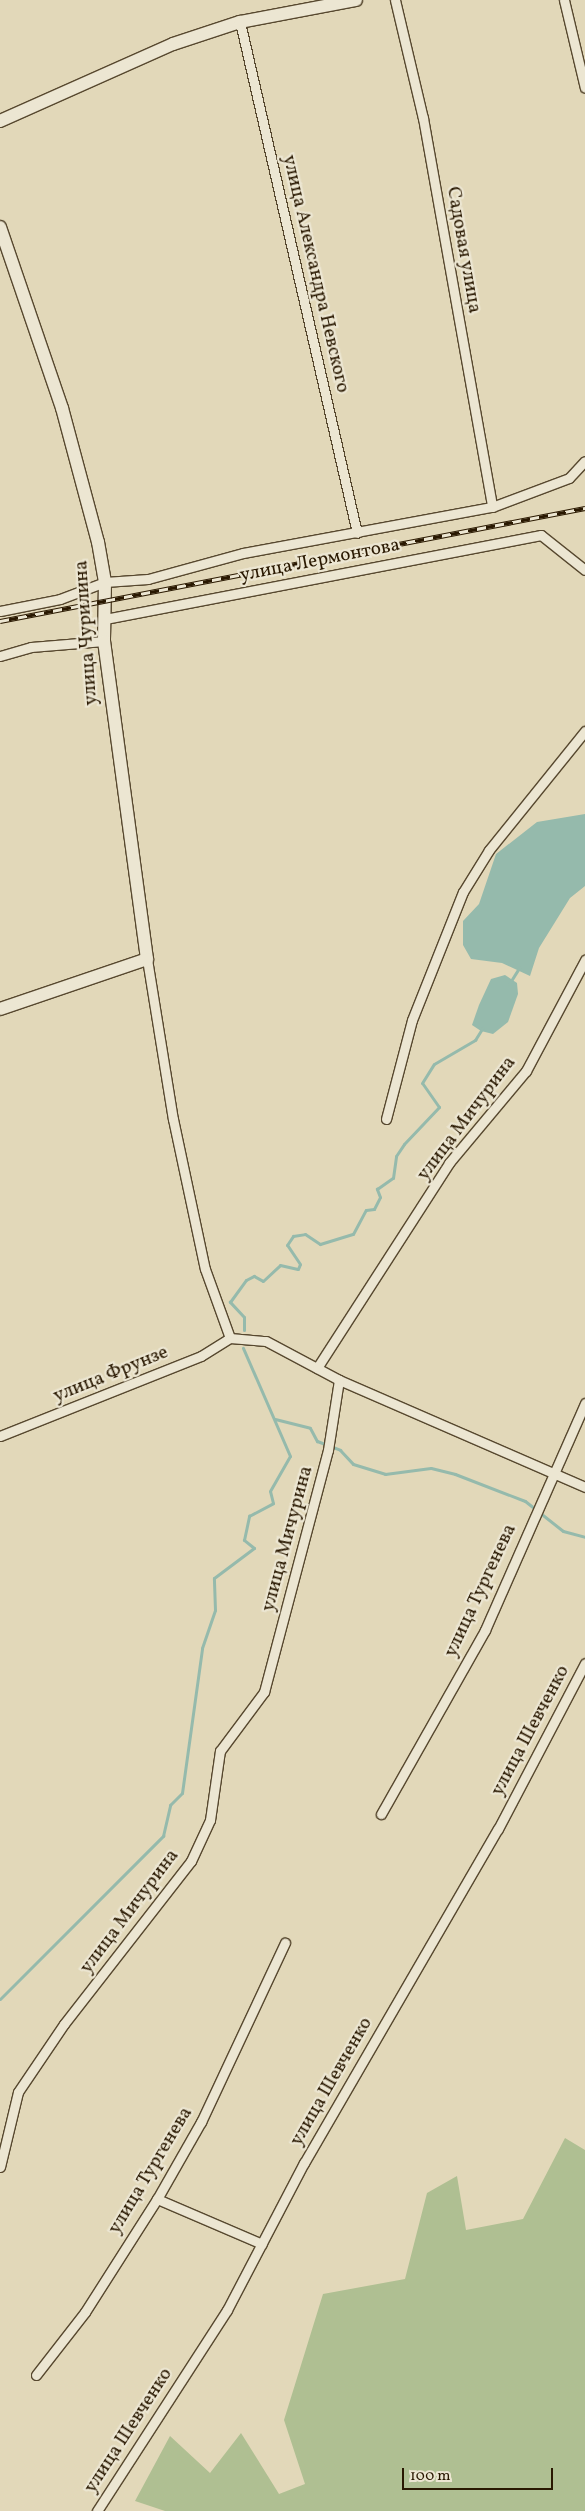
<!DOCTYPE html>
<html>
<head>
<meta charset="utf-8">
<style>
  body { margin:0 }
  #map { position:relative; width:585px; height:2511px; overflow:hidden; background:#e2d8b9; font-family:Vollkorn,serif }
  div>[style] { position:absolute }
  .green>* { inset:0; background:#afbf92 }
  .water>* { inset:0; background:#95baac }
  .stream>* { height:3px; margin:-1.5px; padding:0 1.5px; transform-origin:1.5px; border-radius:1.5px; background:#95baac }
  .roads { filter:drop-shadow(1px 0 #57482f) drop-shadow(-1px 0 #57482f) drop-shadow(0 1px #57482f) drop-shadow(0 -1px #57482f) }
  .street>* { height:9px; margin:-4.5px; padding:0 4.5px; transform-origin:4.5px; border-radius:4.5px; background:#ece6d2 }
  .secondary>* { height:12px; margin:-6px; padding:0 6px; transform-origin:6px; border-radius:6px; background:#ece6d2 }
  .rail>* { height:5px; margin-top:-2.5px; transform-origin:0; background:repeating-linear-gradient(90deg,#ece6d2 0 9px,#291801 0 18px); box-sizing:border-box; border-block:1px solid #291801 }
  span { translate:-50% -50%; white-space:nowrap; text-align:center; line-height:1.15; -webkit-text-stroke:4.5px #ece6d2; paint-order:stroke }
  .street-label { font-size:19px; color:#291801 }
  .scale { position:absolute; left:402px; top:2468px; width:151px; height:22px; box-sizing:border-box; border:2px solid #291801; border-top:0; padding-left:6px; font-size:15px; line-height:18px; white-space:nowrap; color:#291801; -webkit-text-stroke:4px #ece6d2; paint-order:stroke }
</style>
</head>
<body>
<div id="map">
  <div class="green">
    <div style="clip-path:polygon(565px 2138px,585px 2150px,585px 2511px,165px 2511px,135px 2501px,170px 2436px,210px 2473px,241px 2433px,279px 2494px,305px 2484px,284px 2420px,323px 2294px,405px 2279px,427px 2193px,457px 2176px,466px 2230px,523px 2219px)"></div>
  </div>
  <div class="water">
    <div style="clip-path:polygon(585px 814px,585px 886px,570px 898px,539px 948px,530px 976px,502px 963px,471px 959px,463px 945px,463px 921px,479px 904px,496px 854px,537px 822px)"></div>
    <div style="clip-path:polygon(505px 975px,517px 983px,518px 994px,508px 1022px,493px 1034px,481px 1031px,472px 1025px,479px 1005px,491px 979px)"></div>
  </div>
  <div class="stream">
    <div style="left:509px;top:984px;width:19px;rotate:-58deg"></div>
    <div style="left:244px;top:1330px;width:13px;rotate:-90deg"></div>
    <div style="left:244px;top:1317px;width:21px;rotate:-133deg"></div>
    <div style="left:230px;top:1302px;width:27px;rotate:-54deg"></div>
    <div style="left:246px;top:1280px;width:9px;rotate:-27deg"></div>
    <div style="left:254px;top:1276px;width:10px;rotate:29deg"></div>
    <div style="left:263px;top:1281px;width:23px;rotate:-43deg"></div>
    <div style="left:280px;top:1265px;width:18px;rotate:13deg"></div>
    <div style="left:298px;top:1269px;width:5px;rotate:-68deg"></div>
    <div style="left:300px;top:1264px;width:23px;rotate:-124deg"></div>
    <div style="left:287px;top:1245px;width:11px;rotate:-56deg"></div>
    <div style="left:293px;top:1236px;width:12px;rotate:-9deg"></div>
    <div style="left:305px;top:1234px;width:18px;rotate:34deg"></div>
    <div style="left:320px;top:1244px;width:34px;rotate:-17deg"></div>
    <div style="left:353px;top:1234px;width:27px;rotate:-62deg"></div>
    <div style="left:366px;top:1210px;width:8px;rotate:-7deg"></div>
    <div style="left:374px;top:1209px;width:13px;rotate:-63deg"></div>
    <div style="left:380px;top:1197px;width:9px;rotate:-111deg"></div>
    <div style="left:377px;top:1189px;width:19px;rotate:-35deg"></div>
    <div style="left:393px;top:1178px;width:22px;rotate:-82deg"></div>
    <div style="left:396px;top:1156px;width:14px;rotate:-56deg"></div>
    <div style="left:404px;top:1144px;width:51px;rotate:-46.6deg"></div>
    <div style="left:439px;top:1107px;width:29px;rotate:-125deg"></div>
    <div style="left:422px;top:1083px;width:22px;rotate:-58deg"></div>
    <div style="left:434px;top:1064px;width:48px;rotate:-30.3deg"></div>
    <div style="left:475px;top:1040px;width:15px;rotate:-58deg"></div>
    <div style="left:275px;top:1419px;width:36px;rotate:14deg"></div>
    <div style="left:310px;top:1428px;width:15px;rotate:62deg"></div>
    <div style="left:317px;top:1441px;width:25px;rotate:21deg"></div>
    <div style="left:340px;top:1450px;width:19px;rotate:47deg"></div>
    <div style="left:353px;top:1464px;width:34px;rotate:17deg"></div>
    <div style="left:385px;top:1474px;width:46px;rotate:-7.4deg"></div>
    <div style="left:431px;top:1468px;width:25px;rotate:14deg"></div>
    <div style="left:455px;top:1474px;width:75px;rotate:21.1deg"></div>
    <div style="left:525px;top:1501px;width:48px;rotate:38.3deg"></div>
    <div style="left:563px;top:1531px;width:23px;rotate:15deg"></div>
    <div style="left:0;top:1999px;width:231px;rotate:-45deg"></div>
    <div style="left:163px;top:1836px;width:32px;rotate:-77deg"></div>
    <div style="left:170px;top:1805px;width:17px;rotate:-45deg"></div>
    <div style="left:182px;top:1793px;width:146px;rotate:-82.1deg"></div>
    <div style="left:202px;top:1648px;width:40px;rotate:-71.1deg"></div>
    <div style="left:215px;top:1610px;width:32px;rotate:-92deg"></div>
    <div style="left:214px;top:1578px;width:50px;rotate:-36.9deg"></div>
    <div style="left:254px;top:1548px;width:13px;rotate:-141deg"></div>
    <div style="left:244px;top:1540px;width:25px;rotate:-78deg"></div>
    <div style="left:249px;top:1516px;width:27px;rotate:-28deg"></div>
    <div style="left:273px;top:1503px;width:12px;rotate:-104deg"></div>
    <div style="left:270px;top:1491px;width:40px;rotate:-60.3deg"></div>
    <div style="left:290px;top:1456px;width:118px;rotate:-113.5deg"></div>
  </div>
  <div class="roads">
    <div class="street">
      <div style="left:395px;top:0;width:121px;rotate:76.7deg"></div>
      <div style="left:423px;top:118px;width:395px;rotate:79.9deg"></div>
      <div style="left:564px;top:0;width:90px;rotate:76.6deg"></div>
      <div style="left:240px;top:22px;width:524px;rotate:77.1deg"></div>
      <div style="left:0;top:611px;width:61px;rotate:-11.3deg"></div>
      <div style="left:60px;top:599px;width:48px;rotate:-20.7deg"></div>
      <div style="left:105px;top:582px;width:43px;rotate:-4deg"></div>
      <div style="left:148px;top:579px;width:98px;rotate:-15.3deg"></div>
      <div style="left:243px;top:553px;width:253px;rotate:-10.5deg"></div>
      <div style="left:492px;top:507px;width:82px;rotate:-20.6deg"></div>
      <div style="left:569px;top:478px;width:23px;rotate:-47deg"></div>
      <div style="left:105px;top:619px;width:444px;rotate:-10.9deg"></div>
      <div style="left:541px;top:535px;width:56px;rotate:38.5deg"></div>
      <div style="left:0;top:656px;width:32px;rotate:-16deg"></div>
      <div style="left:31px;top:647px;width:73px;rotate:-4.7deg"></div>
      <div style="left:147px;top:959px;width:162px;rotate:80.8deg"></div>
      <div style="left:173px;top:1119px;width:153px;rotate:78deg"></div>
      <div style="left:205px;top:1269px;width:73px;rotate:70.1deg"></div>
      <div style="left:386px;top:1119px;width:102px;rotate:-75.3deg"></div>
      <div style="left:412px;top:1020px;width:138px;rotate:-68.3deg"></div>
      <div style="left:463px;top:892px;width:49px;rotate:-58.2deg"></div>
      <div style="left:489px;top:850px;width:153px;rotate:-51.1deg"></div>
      <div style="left:230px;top:1338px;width:36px;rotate:5deg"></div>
      <div style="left:266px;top:1341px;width:83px;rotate:28.1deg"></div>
      <div style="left:339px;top:1380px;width:268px;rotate:23.5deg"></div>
      <div style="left:317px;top:1368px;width:244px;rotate:-57.2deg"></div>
      <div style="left:449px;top:1163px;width:120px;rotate:-50.1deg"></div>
      <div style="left:526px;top:1071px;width:126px;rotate:-62deg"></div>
      <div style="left:0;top:1436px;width:216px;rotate:-21.7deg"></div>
      <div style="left:201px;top:1356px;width:34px;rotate:-32deg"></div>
      <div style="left:381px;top:1814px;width:211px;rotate:-60.5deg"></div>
      <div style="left:485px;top:1630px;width:248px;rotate:-66.2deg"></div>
      <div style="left:0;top:2167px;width:77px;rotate:-76.5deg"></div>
      <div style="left:18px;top:2092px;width:82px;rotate:-55.9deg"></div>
      <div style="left:64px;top:2024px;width:207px;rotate:-52.1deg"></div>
      <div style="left:191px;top:1861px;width:45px;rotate:-65.1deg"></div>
      <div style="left:210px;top:1820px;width:70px;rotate:-81.8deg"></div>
      <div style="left:220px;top:1751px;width:74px;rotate:-53.3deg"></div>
      <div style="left:264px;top:1692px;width:250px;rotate:-75.2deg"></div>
      <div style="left:328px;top:1450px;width:71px;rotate:-81.1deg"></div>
      <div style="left:157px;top:2199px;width:114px;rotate:23.2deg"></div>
      <div style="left:36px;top:2375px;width:80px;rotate:-52.1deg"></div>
      <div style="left:85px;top:2312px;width:134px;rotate:-57.5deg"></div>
      <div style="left:157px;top:2199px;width:89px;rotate:-60.3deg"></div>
      <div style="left:201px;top:2122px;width:198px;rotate:-64.9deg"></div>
      <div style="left:97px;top:2511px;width:239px;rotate:-57.1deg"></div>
      <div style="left:227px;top:2310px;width:166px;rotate:-62.4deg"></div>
      <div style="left:304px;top:2163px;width:386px;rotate:-59.9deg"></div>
      <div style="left:498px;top:1829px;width:187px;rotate:-62.3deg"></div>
    </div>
    <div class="secondary">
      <div style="left:0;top:121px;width:189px;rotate:-24deg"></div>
      <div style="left:173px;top:44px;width:71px;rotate:-18.2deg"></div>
      <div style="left:240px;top:22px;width:118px;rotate:-10.7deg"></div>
      <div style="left:0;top:227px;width:191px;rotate:71.1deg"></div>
      <div style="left:62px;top:408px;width:139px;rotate:75deg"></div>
      <div style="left:98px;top:542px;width:41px;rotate:80.1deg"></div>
      <div style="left:105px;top:582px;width:59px;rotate:91deg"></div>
      <div style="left:104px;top:641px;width:321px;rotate:82.3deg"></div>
      <div style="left:147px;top:959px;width:155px;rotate:161.2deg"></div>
    </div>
  </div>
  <div class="rail">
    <div style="left:0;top:621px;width:596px;rotate:-10.93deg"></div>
  </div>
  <div class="street-label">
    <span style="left:463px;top:250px;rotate:80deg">Садовая улица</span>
    <span style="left:315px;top:274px;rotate:77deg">улица Александра Невского</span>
    <span style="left:320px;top:561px;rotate:-11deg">улица Лермонтова</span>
    <span style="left:87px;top:633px;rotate:-94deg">улица Чурилина</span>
    <span style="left:467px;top:1119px;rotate:-53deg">улица Мичурина</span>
    <span style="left:111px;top:1375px;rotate:-22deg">улица Фрунзе</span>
    <span style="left:288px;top:1539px;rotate:-75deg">улица Мичурина</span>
    <span style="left:481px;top:1591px;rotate:-65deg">улица Тургенева</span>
    <span style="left:531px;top:1731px;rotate:-62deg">улица Шевченко</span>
    <span style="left:130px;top:1912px;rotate:-53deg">улица Мичурина</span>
    <span style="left:332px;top:2082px;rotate:-60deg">улица Шевченко</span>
    <span style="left:151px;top:2171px;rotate:-59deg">улица Тургенева</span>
    <span style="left:129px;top:2431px;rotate:-57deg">улица Шевченко</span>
  </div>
  <div class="scale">100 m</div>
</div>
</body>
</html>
